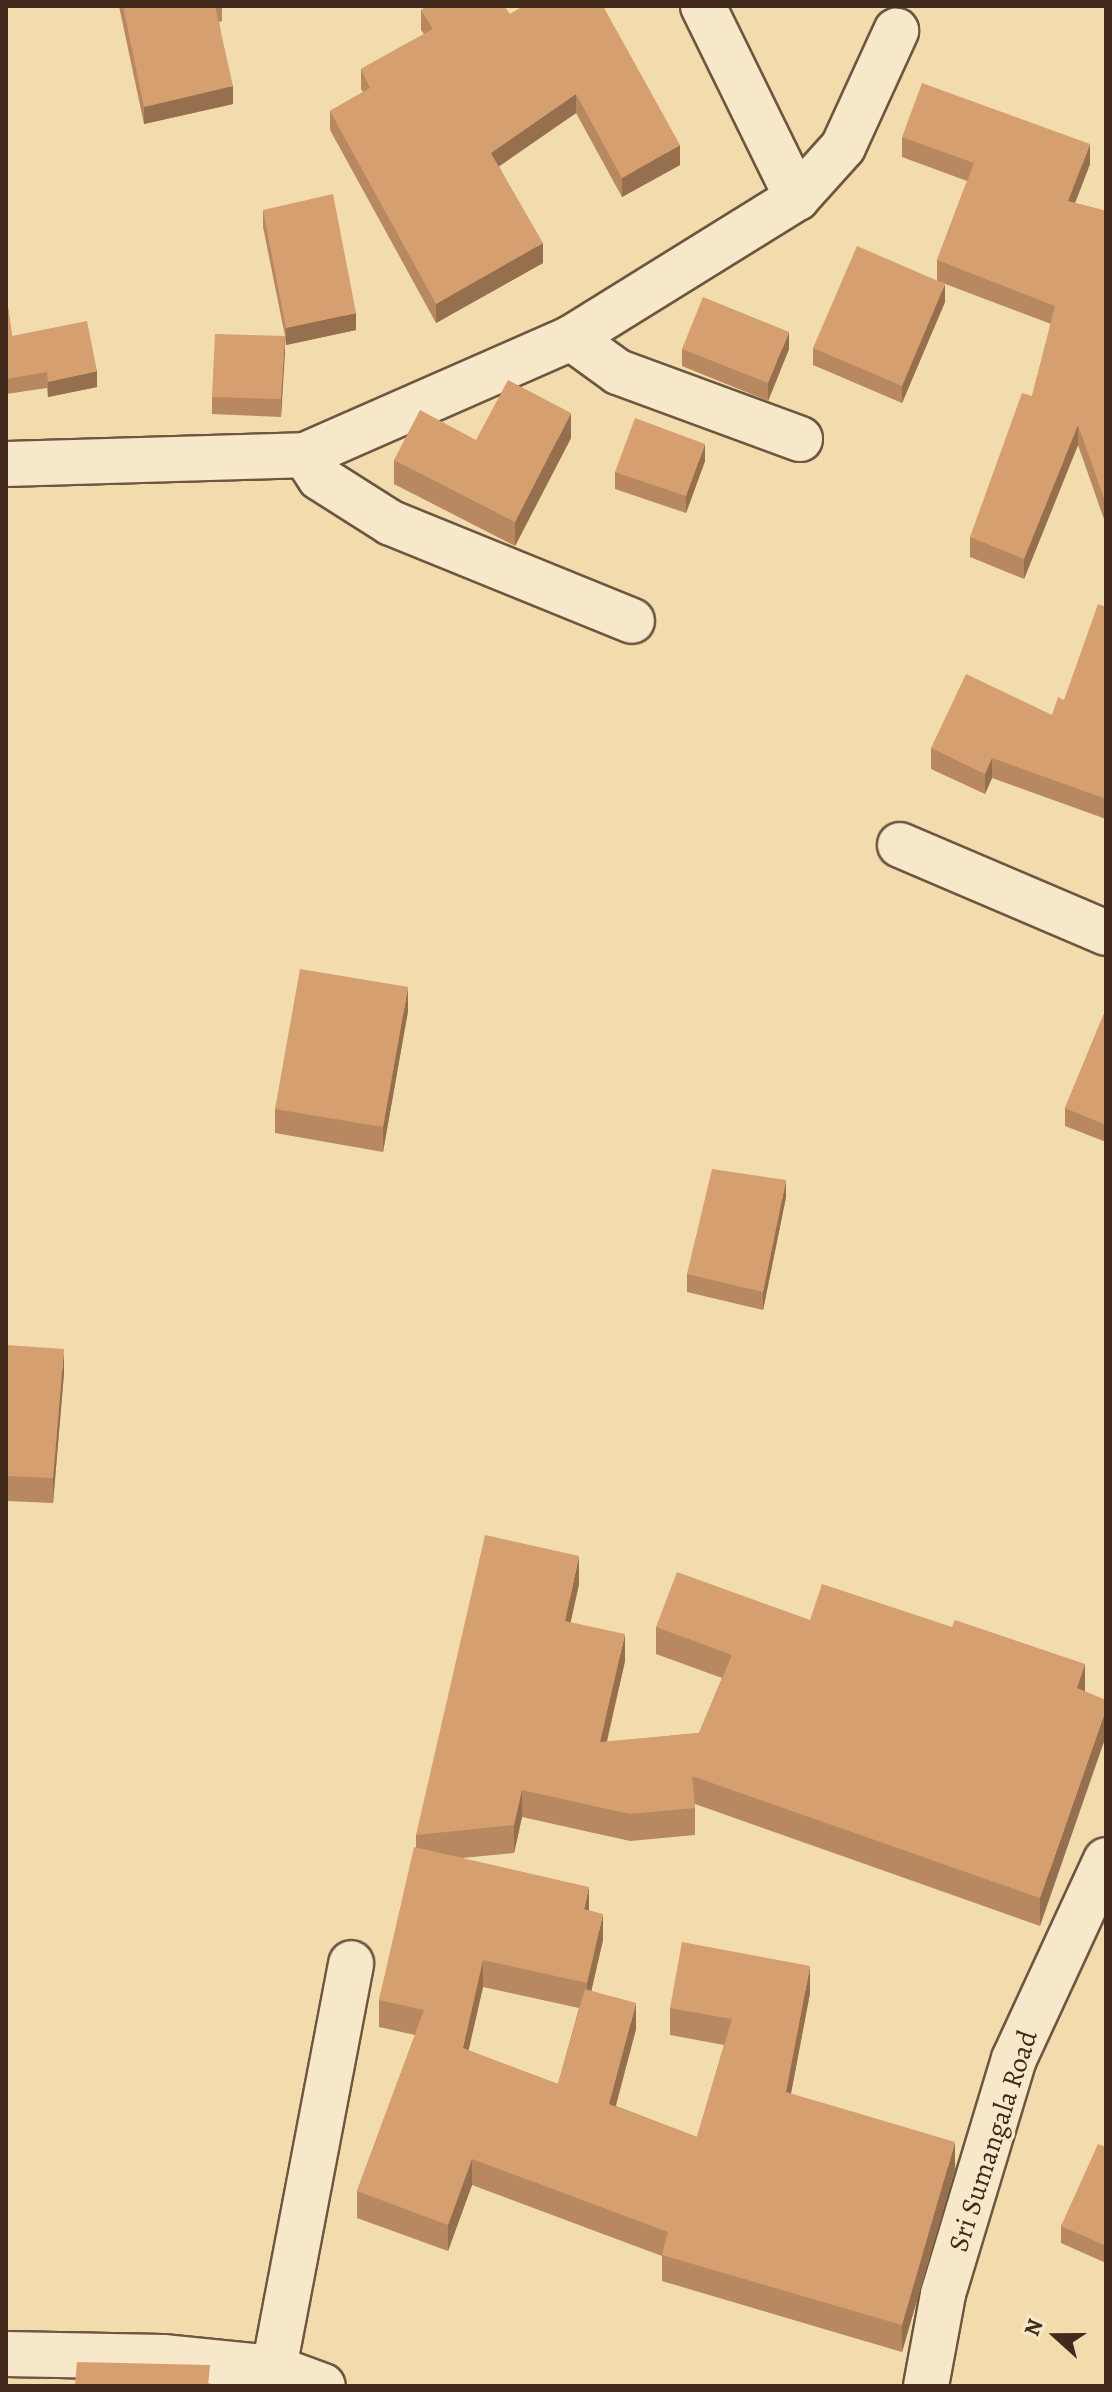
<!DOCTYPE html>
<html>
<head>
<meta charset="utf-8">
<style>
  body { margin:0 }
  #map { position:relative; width:1112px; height:2392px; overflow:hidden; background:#f2dbad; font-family:Alegreya,serif }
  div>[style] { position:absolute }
  .roads { filter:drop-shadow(2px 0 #6e5640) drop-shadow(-2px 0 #6e5640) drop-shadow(0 2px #6e5640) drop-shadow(0 -2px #6e5640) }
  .minor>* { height:44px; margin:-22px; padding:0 22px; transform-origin:22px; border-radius:22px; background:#f7e8ca }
  .wall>* { inset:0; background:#b88960 }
  .shaded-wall>* { inset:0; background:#966f4e }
  .building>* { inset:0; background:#d69f70 }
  span { translate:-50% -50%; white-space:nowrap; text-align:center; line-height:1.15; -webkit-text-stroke:7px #f7e8ca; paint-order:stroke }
  .street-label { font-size:28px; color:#422a1c }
  .frame { position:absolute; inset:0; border:8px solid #422a1c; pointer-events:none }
  .north { position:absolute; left:1016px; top:2296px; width:80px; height:80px; -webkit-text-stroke:6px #f7e8ca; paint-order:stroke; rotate:291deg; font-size:22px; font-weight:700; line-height:32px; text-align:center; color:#422a1c }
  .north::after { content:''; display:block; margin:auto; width:28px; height:36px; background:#422a1c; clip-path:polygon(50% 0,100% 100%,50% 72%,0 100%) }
</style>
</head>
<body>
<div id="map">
  <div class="roads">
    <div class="minor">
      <div style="left:703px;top:6px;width:214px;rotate:63.9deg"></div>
      <div style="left:797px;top:198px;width:69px;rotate:-48deg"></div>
      <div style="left:843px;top:147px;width:128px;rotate:-65.4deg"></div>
      <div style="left:571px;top:338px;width:58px;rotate:35.9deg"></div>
      <div style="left:618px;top:372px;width:194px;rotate:20.2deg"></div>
      <div style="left:305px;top:455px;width:27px;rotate:57deg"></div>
      <div style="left:320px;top:478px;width:84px;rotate:32.4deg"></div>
      <div style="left:391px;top:523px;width:260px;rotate:22.1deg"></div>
      <div style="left:6px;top:464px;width:299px;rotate:-1.7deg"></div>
      <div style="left:305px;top:455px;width:291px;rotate:-23.7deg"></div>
      <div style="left:571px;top:338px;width:266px;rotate:-31.8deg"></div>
      <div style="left:900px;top:845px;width:224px;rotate:23.1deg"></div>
      <div style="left:6px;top:2354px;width:157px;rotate:1.1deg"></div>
      <div style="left:163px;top:2357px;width:112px;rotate:5.7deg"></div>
      <div style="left:274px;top:2368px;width:52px;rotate:20.2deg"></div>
      <div style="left:274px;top:2368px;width:412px;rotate:-79.2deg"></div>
      <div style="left:926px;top:2386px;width:94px;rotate:-79.5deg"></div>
      <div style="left:943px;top:2294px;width:245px;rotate:-73.2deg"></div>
      <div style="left:1014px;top:2059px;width:219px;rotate:-65.2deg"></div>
    </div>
  </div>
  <div class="wall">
    <div style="clip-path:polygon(119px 6px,222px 6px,222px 21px,219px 22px,233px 104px,144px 124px)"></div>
    <div style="clip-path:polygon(421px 10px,510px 14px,680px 165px,622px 197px,576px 113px,499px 166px,543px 263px,436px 323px,330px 130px,330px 111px,363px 92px,361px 89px,361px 69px,424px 34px,421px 30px)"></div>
    <div style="clip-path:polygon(902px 137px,1090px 164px,1075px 203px,1106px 211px,1106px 525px,1078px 445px,1024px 579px,970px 557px,970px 537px,1032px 396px,1051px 324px,940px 282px,945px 302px,902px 403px,813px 365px,813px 348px,937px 281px,937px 260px,967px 181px,902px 157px)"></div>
    <div style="clip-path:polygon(263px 210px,356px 330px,286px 345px,285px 339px,281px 417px,212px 414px,212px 397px,285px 336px,263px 227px)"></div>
    <div style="clip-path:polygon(6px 293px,12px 336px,97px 387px,48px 397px,47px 388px,6px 394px)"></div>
    <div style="clip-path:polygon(682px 349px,789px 349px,768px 401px,682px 366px)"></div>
    <div style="clip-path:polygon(571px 438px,515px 546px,394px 484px,394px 460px,476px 440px)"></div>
    <div style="clip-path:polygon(705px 461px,686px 513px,615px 489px,615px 472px)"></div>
    <div style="clip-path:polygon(1106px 607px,1106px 819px,992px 778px,985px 794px,931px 769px,931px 748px,1052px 715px,1064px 700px)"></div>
    <div style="clip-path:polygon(1106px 1009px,1106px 1142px,1065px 1126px,1065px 1108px)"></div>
    <div style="clip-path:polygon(408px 1011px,383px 1152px,275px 1133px,275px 1109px)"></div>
    <div style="clip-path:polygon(786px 1197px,763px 1310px,687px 1292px,687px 1274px)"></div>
    <div style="clip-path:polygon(6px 1345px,64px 1373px,53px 1503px,6px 1501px)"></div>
    <div style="clip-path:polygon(evenodd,579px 1584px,570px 1622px,625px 1661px,607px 1742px,699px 1733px,722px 1678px,656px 1654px,656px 1627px,810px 1620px,952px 1627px,1085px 1664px,1040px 1926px,695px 1804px,695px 1835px,630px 1841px,522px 1817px,514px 1853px,462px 1858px,589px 1910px,603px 1940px,591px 1990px,636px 2029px,616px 2106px,697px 2137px,724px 2045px,670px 2035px,670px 2008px,810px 1993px,791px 2094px,955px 2169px,902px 2352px,662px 2281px,662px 2256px,472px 2185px,448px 2251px,357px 2218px,357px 2191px,415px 2035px,379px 2027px,379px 2000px,416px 1847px,416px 1835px,579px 1584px,483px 1987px,579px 2008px,558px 2084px,468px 2051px,483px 1987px)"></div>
    <div style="clip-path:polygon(1106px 2147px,1106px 2263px,1061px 2243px,1061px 2226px)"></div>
  </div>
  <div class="shaded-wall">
    <div style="clip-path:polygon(233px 86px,233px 104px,144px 124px,144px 107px)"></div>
    <div style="clip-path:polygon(576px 94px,576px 113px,491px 172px,491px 153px)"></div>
    <div style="clip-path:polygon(1090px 144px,1090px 164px,1068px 221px,1068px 201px)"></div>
    <div style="clip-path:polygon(680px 145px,680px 165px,622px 197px,622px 178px)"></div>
    <div style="clip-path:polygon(543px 243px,543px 263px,436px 323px,436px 304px)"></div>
    <div style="clip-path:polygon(945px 284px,945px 302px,902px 403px,902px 386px)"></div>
    <div style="clip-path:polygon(356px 313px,356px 330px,286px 345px,286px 328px)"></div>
    <div style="clip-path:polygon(789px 332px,789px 349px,768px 401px,768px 383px)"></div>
    <div style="clip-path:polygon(285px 336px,285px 353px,281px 417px,281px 399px)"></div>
    <div style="clip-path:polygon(97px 371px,97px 387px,48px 397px,48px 382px)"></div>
    <div style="clip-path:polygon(571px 413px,571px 438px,515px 546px,515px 522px)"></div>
    <div style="clip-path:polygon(1078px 425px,1078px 445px,1024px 579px,1024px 559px)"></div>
    <div style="clip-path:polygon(705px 444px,705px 461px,686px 513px,686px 496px)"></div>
    <div style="clip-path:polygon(992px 758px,992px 778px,985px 794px,985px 774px)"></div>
    <div style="clip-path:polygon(408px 987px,408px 1011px,383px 1152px,383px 1127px)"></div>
    <div style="clip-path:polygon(786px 1180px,786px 1197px,763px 1310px,763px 1292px)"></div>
    <div style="clip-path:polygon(64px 1349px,64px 1373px,53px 1503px,53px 1478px)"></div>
    <div style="clip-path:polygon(579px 1556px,579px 1584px,565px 1648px,565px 1621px)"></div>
    <div style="clip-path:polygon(625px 1634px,625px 1661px,600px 1769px,600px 1742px)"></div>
    <div style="clip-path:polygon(1085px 1664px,1085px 1692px,1077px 1688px)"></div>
    <div style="clip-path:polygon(1106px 1709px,1106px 1736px,1040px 1926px,1040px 1898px)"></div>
    <div style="clip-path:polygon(522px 1790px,522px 1817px,514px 1853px,514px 1825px)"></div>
    <div style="clip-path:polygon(589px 1887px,589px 1914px,584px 1909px)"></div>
    <div style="clip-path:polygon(603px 1914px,603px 1940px,587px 2010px,587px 1983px)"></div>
    <div style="clip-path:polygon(483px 1960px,483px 1987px,463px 2075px,463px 2048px)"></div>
    <div style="clip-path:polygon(810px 1966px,810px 1993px,786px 2119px,786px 2092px)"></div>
    <div style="clip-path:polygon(636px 2003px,636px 2029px,609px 2130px,609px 2104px)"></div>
    <div style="clip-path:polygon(955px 2142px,955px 2169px,902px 2352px,902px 2325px)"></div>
    <div style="clip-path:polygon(472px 2159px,472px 2185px,448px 2251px,448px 2225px)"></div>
  </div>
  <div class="building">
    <div style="clip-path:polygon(123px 6px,215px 6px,233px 86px,144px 107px)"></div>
    <div style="clip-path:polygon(427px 6px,504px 6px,510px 14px,523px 6px,603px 6px,680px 145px,622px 178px,576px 94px,491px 153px,543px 243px,436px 304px,330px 111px,370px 88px,361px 69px,433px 29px,421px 10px)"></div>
    <div style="clip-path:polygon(922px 83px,1090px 144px,1068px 201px,1106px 211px,1106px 504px,1078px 425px,1024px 559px,970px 537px,1022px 393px,1032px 396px,1055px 306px,937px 260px,974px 163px,902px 137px)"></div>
    <div style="clip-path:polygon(333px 194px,356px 313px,286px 328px,263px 210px)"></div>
    <div style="clip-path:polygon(857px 246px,945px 284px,902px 386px,813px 348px)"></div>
    <div style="clip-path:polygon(6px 293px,12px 336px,87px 321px,97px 371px,48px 382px,47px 372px,6px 379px)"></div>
    <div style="clip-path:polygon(703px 297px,789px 332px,768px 383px,682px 349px)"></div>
    <div style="clip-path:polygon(215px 334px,285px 336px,281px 399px,212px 397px)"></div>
    <div style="clip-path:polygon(508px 380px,571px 413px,515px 522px,394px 460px,420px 410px,476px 440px)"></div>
    <div style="clip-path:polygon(635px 418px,705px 444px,686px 496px,615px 472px)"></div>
    <div style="clip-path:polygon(1098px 604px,1106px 607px,1106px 799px,992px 758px,985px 774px,931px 748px,966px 674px,1052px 715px,1058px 697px,1064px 700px)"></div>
    <div style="clip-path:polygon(300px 969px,408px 987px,383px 1127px,275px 1109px)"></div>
    <div style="clip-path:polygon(1106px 1009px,1106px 1125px,1065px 1108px)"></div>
    <div style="clip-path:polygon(712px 1169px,786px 1180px,763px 1292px,687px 1274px)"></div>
    <div style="clip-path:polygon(6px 1345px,64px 1349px,53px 1478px,6px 1476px)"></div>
    <div style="clip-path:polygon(485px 1535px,579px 1556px,565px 1621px,625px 1634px,600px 1742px,699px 1733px,732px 1655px,656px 1627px,677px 1572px,810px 1620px,822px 1584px,952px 1627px,955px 1620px,1085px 1664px,1077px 1688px,1106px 1700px,1106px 1709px,1040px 1898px,692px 1776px,695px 1808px,630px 1814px,522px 1790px,514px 1825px,416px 1835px)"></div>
    <div style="clip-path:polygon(414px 1847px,589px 1887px,584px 1909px,603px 1914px,587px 1983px,483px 1960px,463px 2048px,558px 2084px,585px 1989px,636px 2003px,609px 2104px,697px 2137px,732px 2019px,670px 2008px,682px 1942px,810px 1966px,786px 2092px,955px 2142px,902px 2325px,662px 2255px,668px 2232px,472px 2159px,448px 2225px,357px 2191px,424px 2010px,379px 2000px)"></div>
    <div style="clip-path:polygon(1098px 2144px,1106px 2147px,1106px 2246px,1061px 2226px)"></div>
    <div style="clip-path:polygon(77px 2362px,210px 2365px,208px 2386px,75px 2386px)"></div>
  </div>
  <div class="street-label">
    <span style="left:993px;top:2141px;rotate:-72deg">Sri Sumangala Road</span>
  </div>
  <div class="frame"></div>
  <div class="north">N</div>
</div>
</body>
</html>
